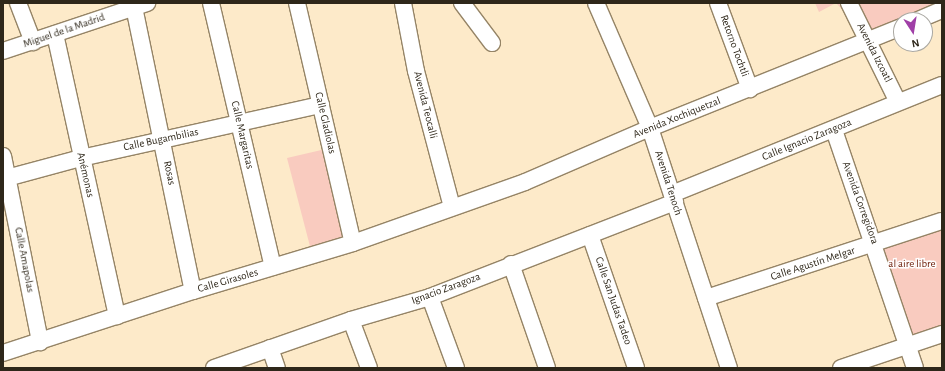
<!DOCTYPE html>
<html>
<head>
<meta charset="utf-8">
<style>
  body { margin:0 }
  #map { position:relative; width:945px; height:371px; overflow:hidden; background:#fdeac9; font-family:"Alegreya Sans",sans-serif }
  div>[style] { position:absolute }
  .green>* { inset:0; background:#f9cbbf }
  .roads { filter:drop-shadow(1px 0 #958466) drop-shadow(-1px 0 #958466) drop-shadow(0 1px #958466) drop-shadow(0 -1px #958466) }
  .minor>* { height:16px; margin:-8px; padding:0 8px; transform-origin:8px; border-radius:8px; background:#fff }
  span { translate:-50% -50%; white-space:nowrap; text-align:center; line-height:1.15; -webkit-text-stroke:3px #fff; paint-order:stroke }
  .street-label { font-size:11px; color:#2e271a }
  .park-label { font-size:11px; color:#6f200b }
  .frame { position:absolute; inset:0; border:4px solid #2e271a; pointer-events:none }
  .north { position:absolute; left:893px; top:12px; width:40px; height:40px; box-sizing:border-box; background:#fff; border:1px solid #aba9a3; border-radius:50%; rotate:168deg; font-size:11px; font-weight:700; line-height:16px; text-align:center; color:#2e271a }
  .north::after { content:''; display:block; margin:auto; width:14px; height:18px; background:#a03fa7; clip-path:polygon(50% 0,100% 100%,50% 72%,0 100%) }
</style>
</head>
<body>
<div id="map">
  <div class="green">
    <div style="clip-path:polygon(815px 3px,942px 3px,915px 20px,901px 20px,870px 39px,836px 3px,819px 12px)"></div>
    <div style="clip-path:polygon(330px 148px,352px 242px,312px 254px,287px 158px)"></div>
    <div style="clip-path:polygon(942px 221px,942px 334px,907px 345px,875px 244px)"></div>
  </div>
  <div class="roads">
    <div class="minor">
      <div style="left:18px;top:3px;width:42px;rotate:69deg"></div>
      <div style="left:211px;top:3px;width:271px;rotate:76.8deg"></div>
      <div style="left:297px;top:3px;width:246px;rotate:76.9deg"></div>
      <div style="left:403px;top:3px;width:69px;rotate:79.2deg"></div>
      <div style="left:416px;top:71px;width:141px;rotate:75.2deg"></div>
      <div style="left:462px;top:3px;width:50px;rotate:53.1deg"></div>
      <div style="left:596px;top:3px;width:136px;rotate:66.6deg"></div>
      <div style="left:650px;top:128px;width:253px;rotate:71.8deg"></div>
      <div style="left:718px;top:3px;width:92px;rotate:69.6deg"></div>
      <div style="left:849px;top:3px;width:110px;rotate:63.7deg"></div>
      <div style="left:134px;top:7px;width:290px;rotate:78.3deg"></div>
      <div style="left:918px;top:20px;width:26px;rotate:-23deg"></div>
      <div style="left:55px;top:34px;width:289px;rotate:77.6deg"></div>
      <div style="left:3px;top:51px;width:152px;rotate:-18.4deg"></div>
      <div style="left:834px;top:130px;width:251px;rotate:71.2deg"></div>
      <div style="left:3px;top:156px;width:190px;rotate:78.7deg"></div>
      <div style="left:3px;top:179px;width:81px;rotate:-15.1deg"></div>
      <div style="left:81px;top:158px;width:246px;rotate:-12.5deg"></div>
      <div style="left:672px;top:194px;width:291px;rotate:-22deg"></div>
      <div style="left:590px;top:235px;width:141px;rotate:70.9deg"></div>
      <div style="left:511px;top:264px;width:110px;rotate:70.9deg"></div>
      <div style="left:430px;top:297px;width:76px;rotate:69.9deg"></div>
      <div style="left:706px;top:298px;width:248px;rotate:-18.1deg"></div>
      <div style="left:351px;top:320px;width:51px;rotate:69.4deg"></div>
      <div style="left:270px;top:348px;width:21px;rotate:71deg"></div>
      <div style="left:3px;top:353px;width:200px;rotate:-18.1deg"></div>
      <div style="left:193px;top:291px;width:167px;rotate:-16.7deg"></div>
      <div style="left:353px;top:243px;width:182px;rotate:-19.5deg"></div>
      <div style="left:525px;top:182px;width:136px;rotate:-23.4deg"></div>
      <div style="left:650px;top:128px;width:271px;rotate:-21.9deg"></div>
      <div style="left:214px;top:368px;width:145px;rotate:-19.3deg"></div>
      <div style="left:351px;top:320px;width:82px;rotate:-16.2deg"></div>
      <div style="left:430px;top:297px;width:263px;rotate:-21.2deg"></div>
      <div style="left:841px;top:368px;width:107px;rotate:-18.6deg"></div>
    </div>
  </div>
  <div class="street-label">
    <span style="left:64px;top:31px;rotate:-19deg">Miguel de la Madrid</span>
    <span style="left:734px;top:46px;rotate:70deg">Retorno Tochtli</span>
    <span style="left:874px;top:53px;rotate:63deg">Avenida Izcoatl</span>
    <span style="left:425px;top:105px;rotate:76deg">Avenida Teocalli</span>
    <span style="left:677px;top:118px;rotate:-22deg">Avenida Xochiquetzal</span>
    <span style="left:325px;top:123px;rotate:77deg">Calle Gladiolas</span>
    <span style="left:242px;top:135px;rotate:77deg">Calle Margaritas</span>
    <span style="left:161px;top:140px;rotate:-12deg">Calle Bugambilias</span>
    <span style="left:807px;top:140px;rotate:-22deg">Calle Ignacio Zaragoza</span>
    <span style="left:169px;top:173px;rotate:78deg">Rosas</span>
    <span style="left:85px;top:175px;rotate:77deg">Anémonas</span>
    <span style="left:668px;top:183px;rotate:72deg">Avenida Tenoch</span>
    <span style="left:860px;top:203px;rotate:70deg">Avenida Corregidora</span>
    <span style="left:24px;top:260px;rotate:79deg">Calle Amapolas</span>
    <span style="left:813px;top:264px;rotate:-18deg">Calle Agustín Melgar</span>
    <span style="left:228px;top:281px;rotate:-16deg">Calle Girasoles</span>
    <span style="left:446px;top:289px;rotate:-20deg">Ignacio Zaragoza</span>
    <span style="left:613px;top:301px;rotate:71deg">Calle San Judas Tadeo</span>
  </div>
  <div class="park-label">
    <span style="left:912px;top:264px">al aire libre</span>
  </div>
  <div class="frame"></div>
  <div class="north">N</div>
</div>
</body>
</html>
